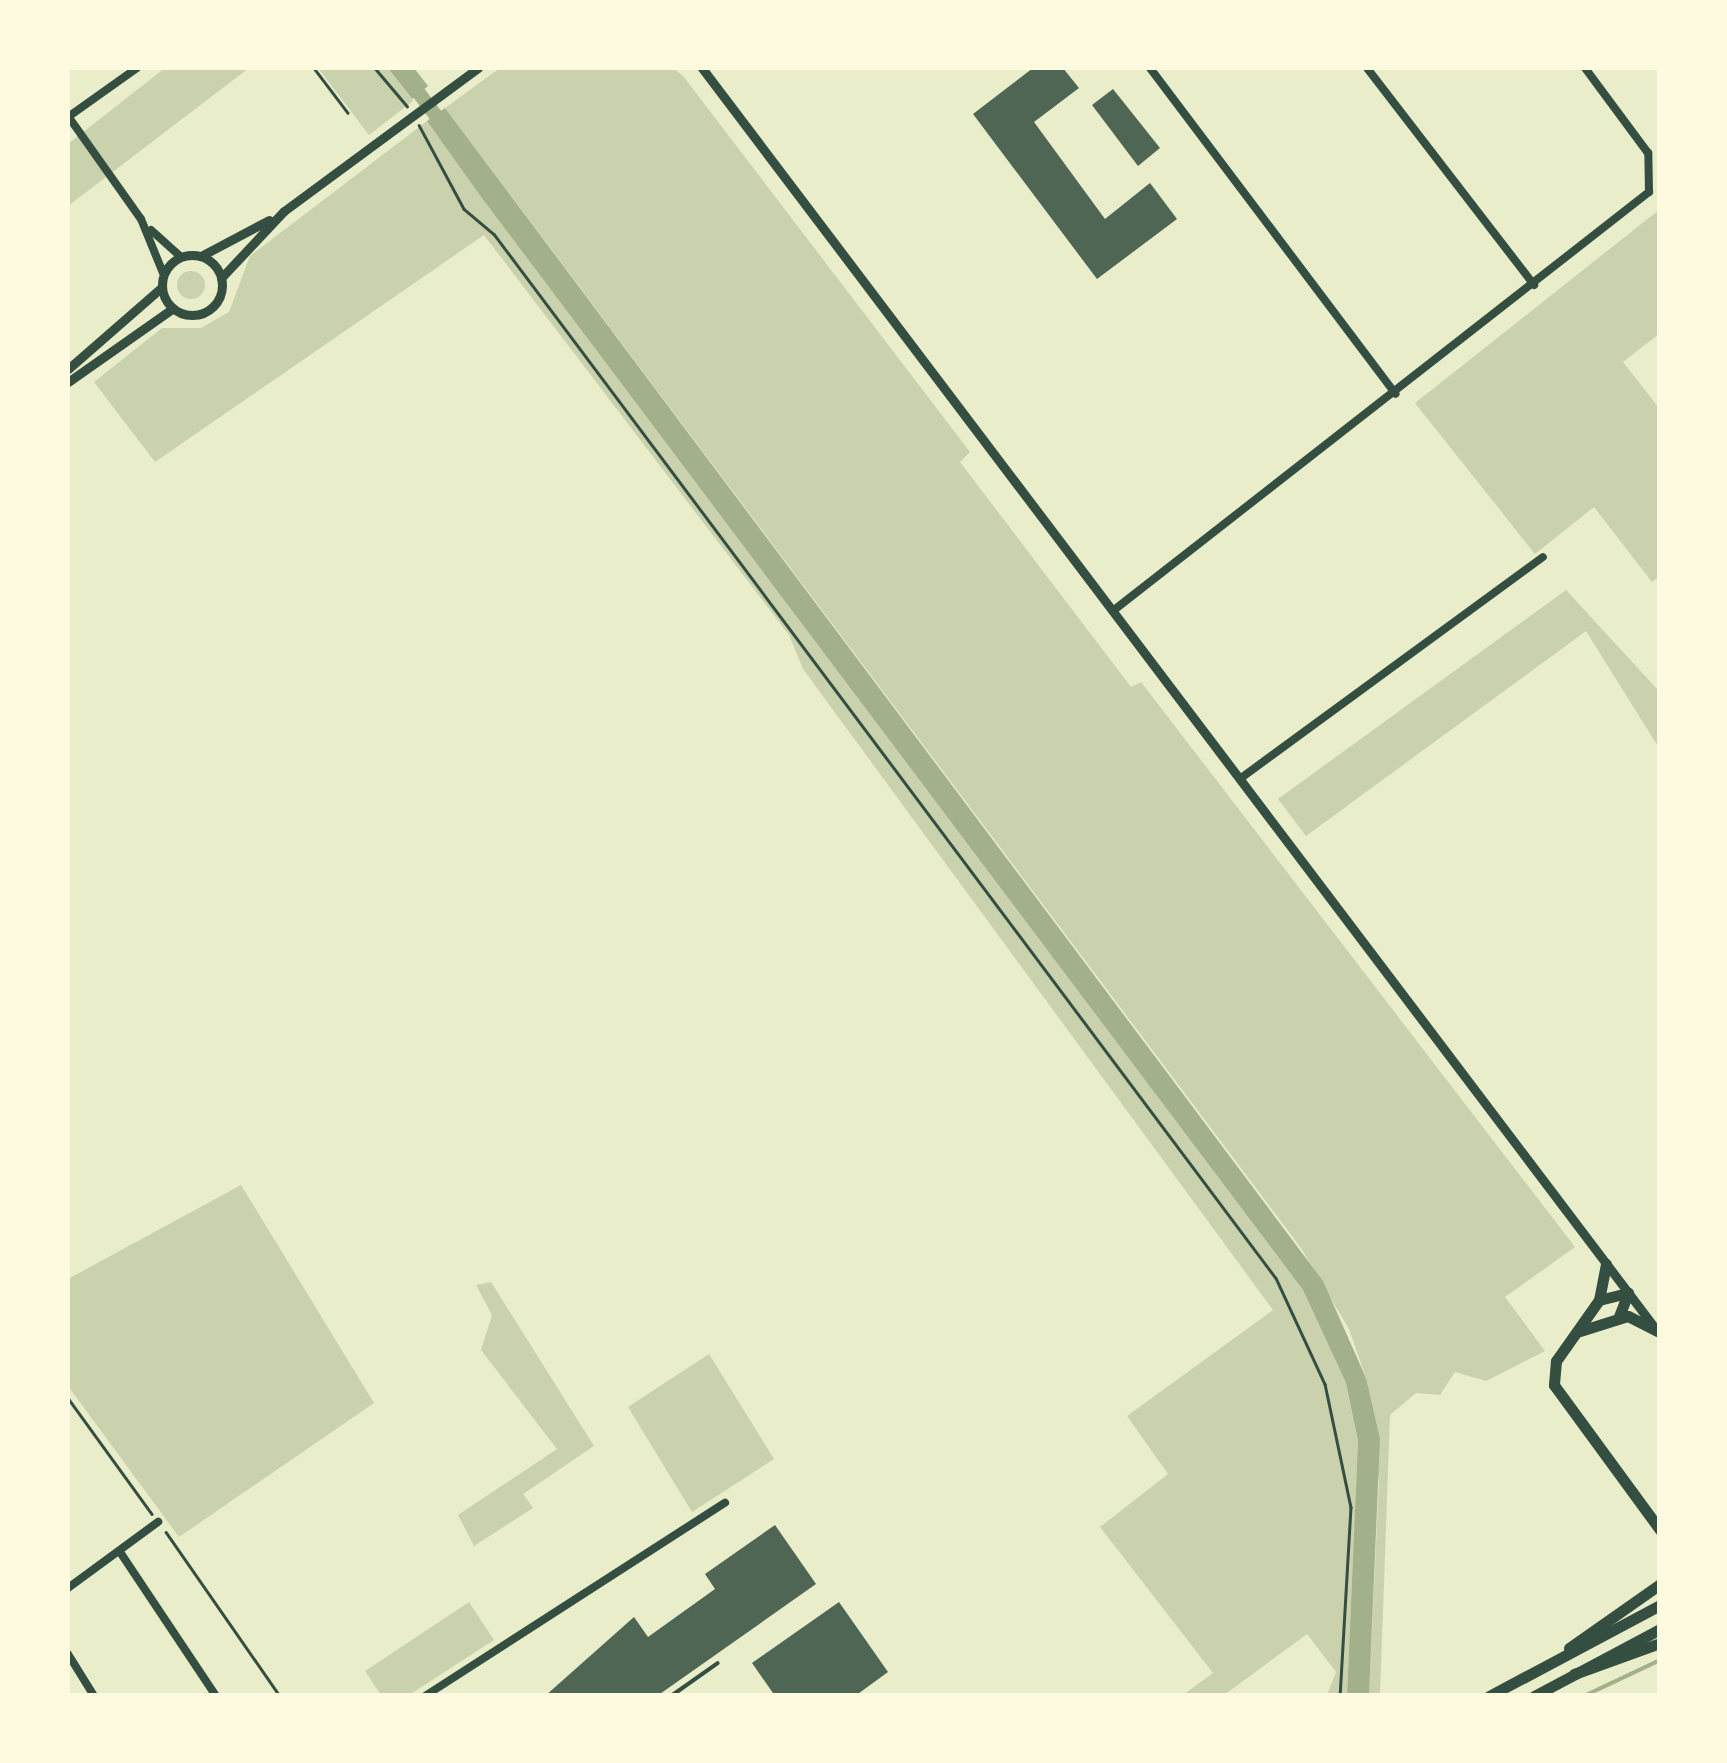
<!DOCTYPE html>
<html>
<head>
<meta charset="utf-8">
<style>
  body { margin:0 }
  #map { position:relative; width:1727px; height:1763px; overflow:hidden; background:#e9edc9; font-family:"IBM Plex Sans",sans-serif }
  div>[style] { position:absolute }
  .green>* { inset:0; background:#cad2ad }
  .round { border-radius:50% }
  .water>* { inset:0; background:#a3b18a }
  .stream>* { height:4px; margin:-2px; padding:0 2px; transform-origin:2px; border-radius:2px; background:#a3b18a }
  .canal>* { height:14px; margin:-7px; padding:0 7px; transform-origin:7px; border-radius:7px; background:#a3b18a }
  .building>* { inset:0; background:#4f6655 }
  .path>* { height:2.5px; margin:-1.25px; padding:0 1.25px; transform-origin:1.25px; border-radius:1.25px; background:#344e41 }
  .service>* { height:4px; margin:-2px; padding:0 2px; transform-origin:2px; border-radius:2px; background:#344e41 }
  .minor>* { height:8px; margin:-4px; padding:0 4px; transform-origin:4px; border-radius:4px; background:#344e41 }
  .tertiary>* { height:9px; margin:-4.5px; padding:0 4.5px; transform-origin:4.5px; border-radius:4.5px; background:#344e41 }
  .tertiary>.ring { margin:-4.5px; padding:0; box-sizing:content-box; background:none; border:9px solid #344e41; border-radius:50% }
  .trunk>* { height:11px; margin:-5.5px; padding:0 5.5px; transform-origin:5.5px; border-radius:5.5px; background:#344e41 }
  span { translate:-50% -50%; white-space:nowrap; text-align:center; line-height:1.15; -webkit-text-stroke:10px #fefae0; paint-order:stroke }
  .frame { position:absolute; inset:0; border:70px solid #fefae0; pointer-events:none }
</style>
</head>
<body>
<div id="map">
  <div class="green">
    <div style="clip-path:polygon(165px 68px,249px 68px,68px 206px,68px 144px)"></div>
    <div style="clip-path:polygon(318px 68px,388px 68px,413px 101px,369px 135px)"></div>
    <div style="clip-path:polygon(500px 68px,673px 68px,683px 76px,970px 452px,960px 462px,1131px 687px,1141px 682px,1575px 1247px,1505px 1297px,1545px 1351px,1486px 1381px,1455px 1372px,1440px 1395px,1416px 1393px,1390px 1415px,1380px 1695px,1369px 1695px,1379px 1481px,1366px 1378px,1349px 1329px,1301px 1248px,445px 108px)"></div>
    <div style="clip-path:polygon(427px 121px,1303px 1290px,1346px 1383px,1358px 1442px,1347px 1695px,1327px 1695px,1336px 1672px,1307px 1634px,1224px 1695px,1183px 1695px,1213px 1673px,1100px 1527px,1168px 1474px,1127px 1416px,1273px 1310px,803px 669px,789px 635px,484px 235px,155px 462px,94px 382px,162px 328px,201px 328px,229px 312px,250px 256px)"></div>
    <div style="clip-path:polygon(1659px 210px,1659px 334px,1623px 362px,1659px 408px,1660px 576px,1652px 582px,1594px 507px,1535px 554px,1415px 403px)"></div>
    <div class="round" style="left:177px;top:271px;width:28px;height:28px"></div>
    <div style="clip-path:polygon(1566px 590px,1659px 691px,1659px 748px,1586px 631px,1306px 836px,1278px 799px)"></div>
    <div style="clip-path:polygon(241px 1185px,374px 1403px,179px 1537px,68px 1386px,68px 1279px)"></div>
    <div style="clip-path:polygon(491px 1282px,594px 1446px,523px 1494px,533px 1508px,474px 1546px,458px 1515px,557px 1449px,481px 1350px,492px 1315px,476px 1285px)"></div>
    <div style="clip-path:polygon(709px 1354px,774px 1459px,692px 1512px,628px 1407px)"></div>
    <div style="clip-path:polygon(469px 1602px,494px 1640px,409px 1695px,381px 1695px,365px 1671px)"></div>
  </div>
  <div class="water">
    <div style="clip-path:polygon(388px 68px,414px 68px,428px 86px,412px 99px)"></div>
    <div style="clip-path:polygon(445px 108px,1323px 1281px,1366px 1378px,1380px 1439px,1369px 1695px,1347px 1695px,1358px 1441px,1346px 1383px,1303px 1290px,482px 198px,427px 121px)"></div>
  </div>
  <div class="stream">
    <div style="left:1584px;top:1696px;width:84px;rotate:-25.3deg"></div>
  </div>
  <div class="canal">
    <div style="left:400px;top:68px;width:76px;rotate:53deg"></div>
  </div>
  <div class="building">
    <div style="clip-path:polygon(1033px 68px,1063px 68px,1079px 88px,1034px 122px,1105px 219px,1150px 183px,1177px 219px,1097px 279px,973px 114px)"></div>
    <div style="clip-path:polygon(1113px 89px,1160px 148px,1138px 166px,1092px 105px)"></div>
    <div style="clip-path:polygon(775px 1525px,816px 1584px,657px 1696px,545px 1696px,634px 1617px,648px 1637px,715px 1589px,705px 1574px)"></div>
    <div style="clip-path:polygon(839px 1602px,888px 1672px,855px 1696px,775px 1696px,752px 1663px)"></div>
  </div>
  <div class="path">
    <div style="left:314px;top:68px;width:56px;rotate:52.9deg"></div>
    <div style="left:375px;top:68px;width:50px;rotate:49.9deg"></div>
    <div style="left:419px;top:125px;width:95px;rotate:61.8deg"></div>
    <div style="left:464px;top:209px;width:39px;rotate:40deg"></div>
    <div style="left:494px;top:234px;width:1304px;rotate:53.17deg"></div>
    <div style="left:1276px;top:1278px;width:117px;rotate:65.2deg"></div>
    <div style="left:1325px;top:1384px;width:126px;rotate:78.1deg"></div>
    <div style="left:1351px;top:1507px;width:189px;rotate:93.3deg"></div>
    <div style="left:68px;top:1398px;width:143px;rotate:54.1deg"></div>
    <div style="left:166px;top:1532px;width:200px;rotate:55.2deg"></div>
  </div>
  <div class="service">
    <div style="left:671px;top:1696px;width:57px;rotate:-35.1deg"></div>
  </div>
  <div class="minor">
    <div style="left:1150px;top:68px;width:408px;rotate:53deg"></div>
    <div style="left:1367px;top:68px;width:274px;rotate:52.4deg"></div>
    <div style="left:68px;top:116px;width:126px;rotate:54.7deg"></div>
    <div style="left:141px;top:219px;width:58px;rotate:67.8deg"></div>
    <div style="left:68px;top:117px;width:85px;rotate:-35.4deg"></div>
    <div style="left:151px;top:230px;width:40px;rotate:42deg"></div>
    <div style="left:1114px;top:610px;width:679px;rotate:-38deg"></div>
    <div style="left:1649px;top:192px;width:39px;rotate:-91deg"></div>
    <div style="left:1648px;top:153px;width:106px;rotate:-126.5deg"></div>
    <div style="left:1241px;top:778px;width:374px;rotate:-36.2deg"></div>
    <div style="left:120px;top:1552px;width:173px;rotate:56.3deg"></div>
    <div style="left:68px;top:1588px;width:112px;rotate:-36.3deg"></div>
    <div style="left:68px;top:1654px;width:49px;rotate:58.2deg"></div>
    <div style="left:425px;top:1696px;width:357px;rotate:-32.8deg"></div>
  </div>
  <div class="tertiary">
    <div style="left:702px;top:68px;width:1580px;rotate:52.9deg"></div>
    <div class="ring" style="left:162px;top:255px;width:51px;height:51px"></div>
    <div style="left:201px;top:256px;width:77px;rotate:-27.9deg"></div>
    <div style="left:221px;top:278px;width:92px;rotate:-46.8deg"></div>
    <div style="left:284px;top:211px;width:241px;rotate:-36.4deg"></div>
    <div style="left:68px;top:369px;width:123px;rotate:-41.1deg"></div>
    <div style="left:68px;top:382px;width:127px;rotate:-35.1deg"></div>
  </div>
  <div class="trunk">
    <div style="left:1606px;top:1264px;width:37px;rotate:101deg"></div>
    <div style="left:1599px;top:1300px;width:75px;rotate:125.2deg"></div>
    <div style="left:1556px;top:1361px;width:24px;rotate:95deg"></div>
    <div style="left:1554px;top:1385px;width:180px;rotate:53.8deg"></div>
    <div style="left:1599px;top:1300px;width:30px;rotate:-14deg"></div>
    <div style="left:1628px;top:1293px;width:26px;rotate:111deg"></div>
    <div style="left:1580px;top:1331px;width:50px;rotate:-17.4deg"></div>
    <div style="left:1628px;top:1316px;width:33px;rotate:27deg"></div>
    <div style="left:1569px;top:1648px;width:111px;rotate:-35.1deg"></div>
    <div style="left:1574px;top:1674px;width:91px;rotate:-19.8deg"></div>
    <div style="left:1489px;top:1696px;width:194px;rotate:-28deg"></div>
    <div style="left:1534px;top:1696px;width:143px;rotate:-28deg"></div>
  </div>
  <div class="frame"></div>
</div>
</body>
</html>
